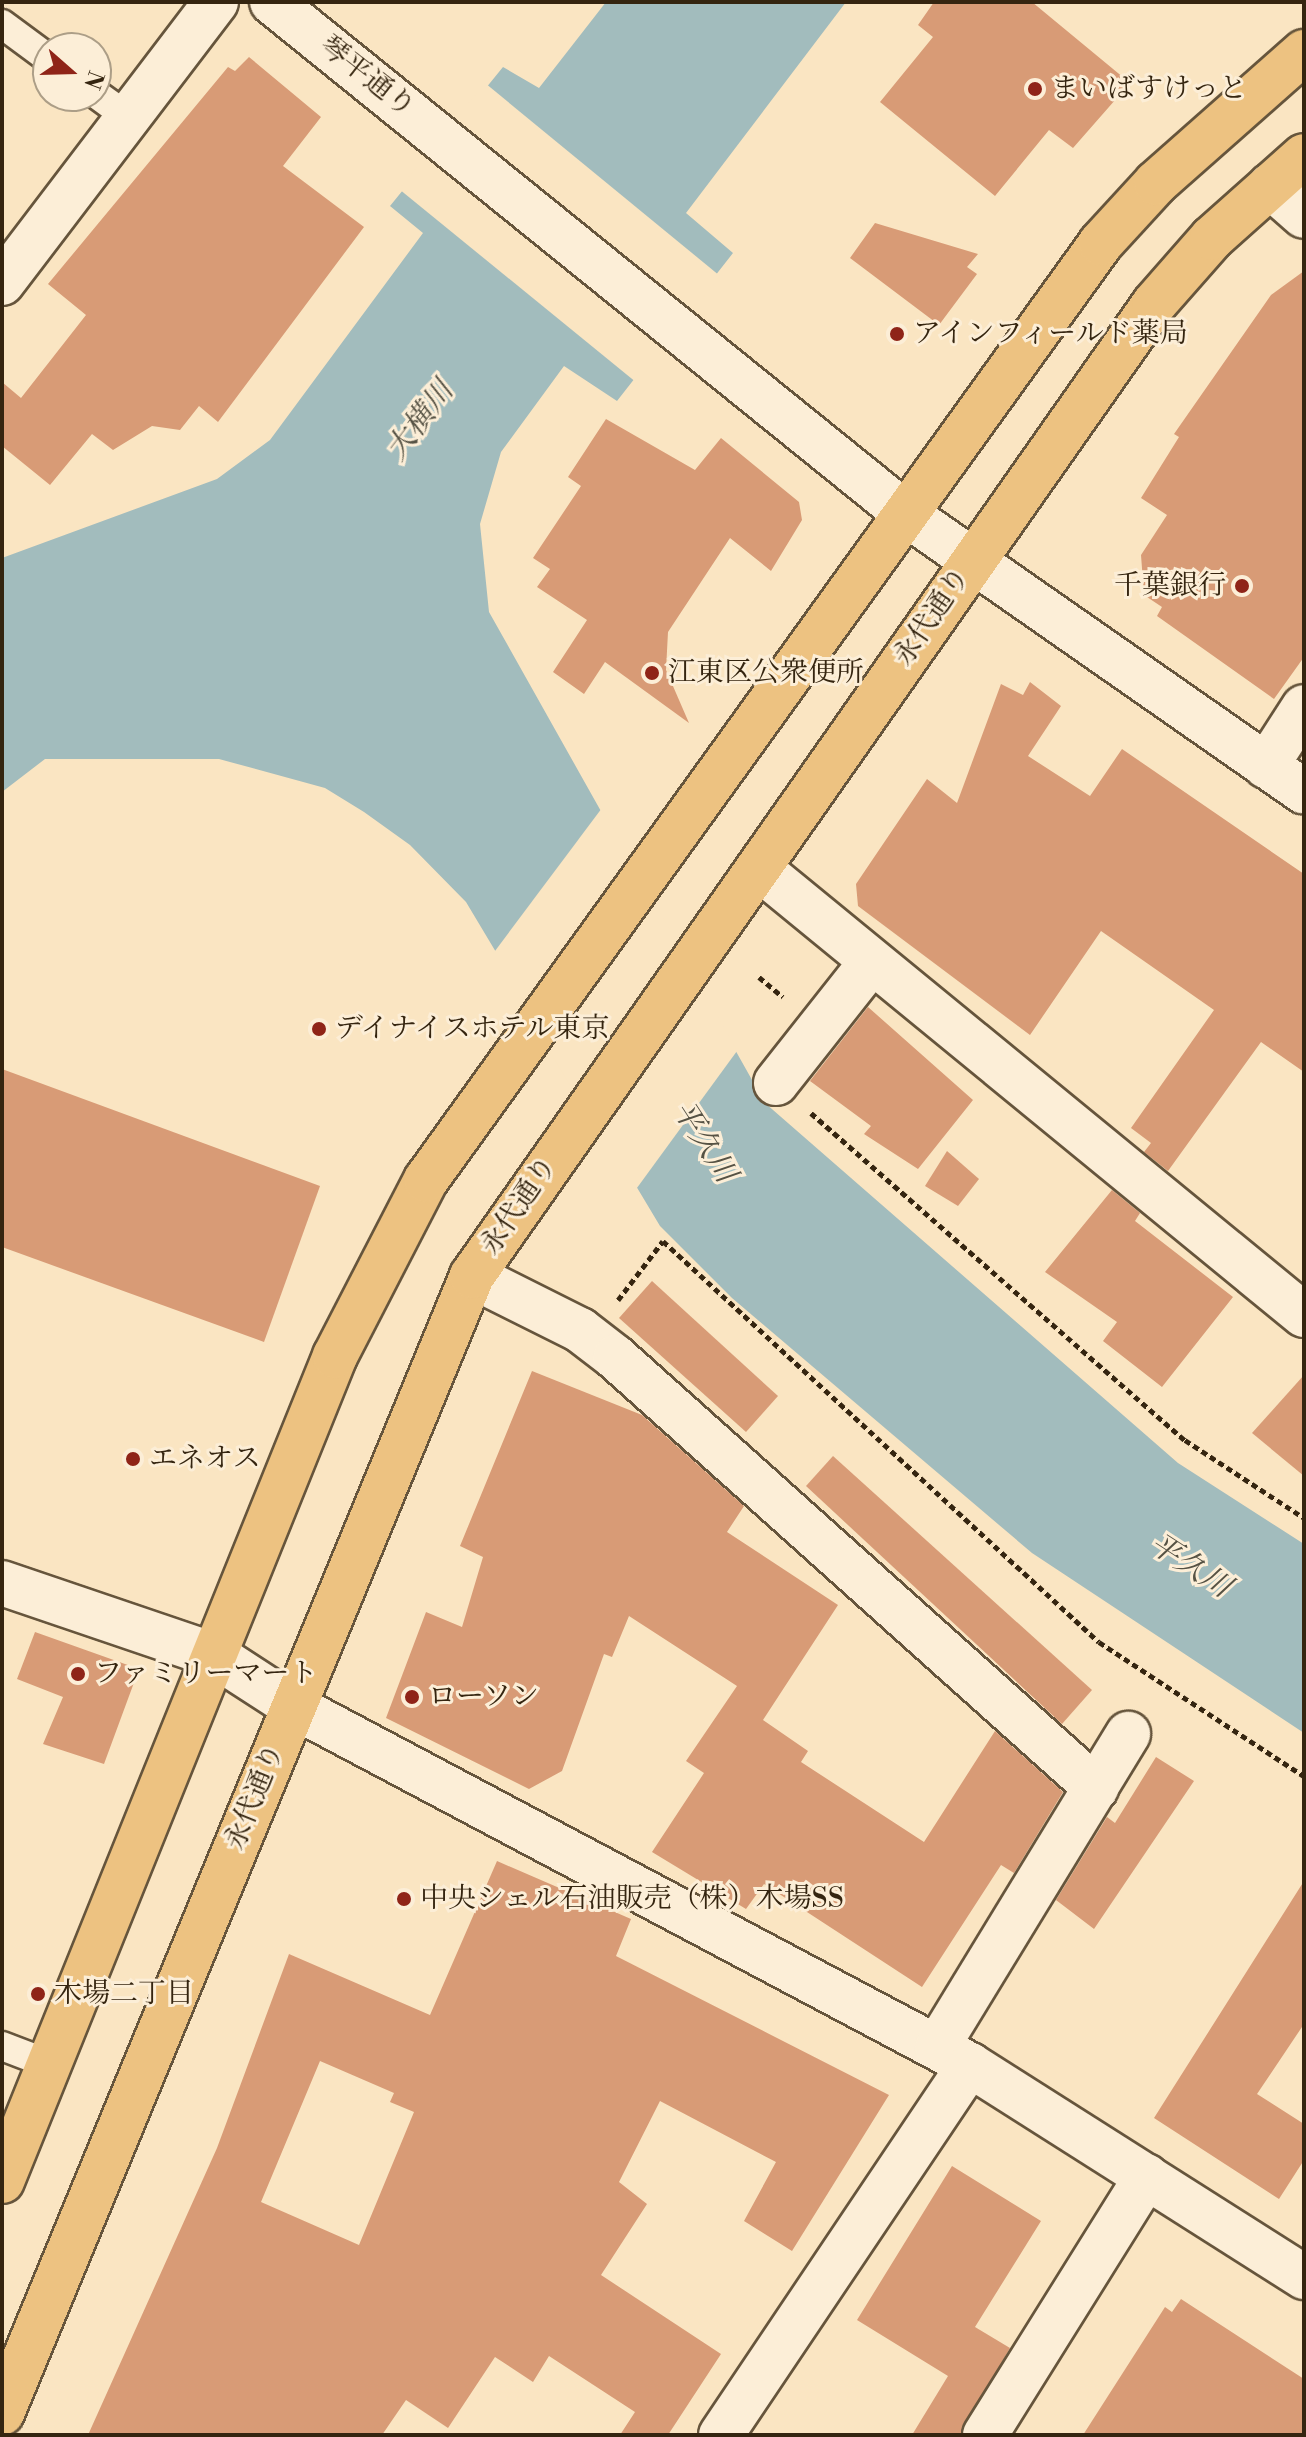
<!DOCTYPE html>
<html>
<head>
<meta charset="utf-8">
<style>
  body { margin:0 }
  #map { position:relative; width:1306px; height:2437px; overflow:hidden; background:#fae5c2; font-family:"Libre Bodoni","Noto Serif JP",serif }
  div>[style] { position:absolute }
  .water>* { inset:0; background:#a2bcbd }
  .pier>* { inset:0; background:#fae5c2 }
  .building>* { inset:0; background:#d89b76 }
  .path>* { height:5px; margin-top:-2.5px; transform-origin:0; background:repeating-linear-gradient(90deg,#352510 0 6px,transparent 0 10px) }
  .roads { filter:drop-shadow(2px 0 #66553c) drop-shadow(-2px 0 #66553c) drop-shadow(0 2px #66553c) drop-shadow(0 -2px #66553c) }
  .service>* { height:28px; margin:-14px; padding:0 14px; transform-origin:14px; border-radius:14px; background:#fceed7 }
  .minor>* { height:44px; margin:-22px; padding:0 22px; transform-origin:22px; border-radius:22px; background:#fceed7 }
  .tertiary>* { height:44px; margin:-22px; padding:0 22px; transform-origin:22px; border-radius:22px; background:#fceed7 }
  .primary>* { height:44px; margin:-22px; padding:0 22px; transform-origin:22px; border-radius:22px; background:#edc281 }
  .dots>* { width:22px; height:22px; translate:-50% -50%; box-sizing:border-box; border:4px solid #fceed7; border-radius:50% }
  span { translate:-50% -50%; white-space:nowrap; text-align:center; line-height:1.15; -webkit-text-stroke:6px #fceed7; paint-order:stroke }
  .street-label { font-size:28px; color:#352510 }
  .poi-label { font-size:28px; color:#352510 }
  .left { translate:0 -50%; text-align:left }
  .right { translate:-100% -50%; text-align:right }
  .water-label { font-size:30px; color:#565244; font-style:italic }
  .frame { position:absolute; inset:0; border:4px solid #352510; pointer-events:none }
  .north { position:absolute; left:32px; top:32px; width:80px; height:80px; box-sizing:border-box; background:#fceed7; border:2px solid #ac9e87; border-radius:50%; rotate:110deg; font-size:22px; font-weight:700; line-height:32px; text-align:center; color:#352510 }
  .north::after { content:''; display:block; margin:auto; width:28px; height:36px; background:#8f2418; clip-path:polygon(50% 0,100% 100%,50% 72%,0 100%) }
</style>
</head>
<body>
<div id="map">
  <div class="water">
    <div style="clip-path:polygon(606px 2px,846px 2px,686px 213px,733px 253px,617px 401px,564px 366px,501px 452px,480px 524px,489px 612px,765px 1103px,1178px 1463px,1304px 1544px,1304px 1733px,1032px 1553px,732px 1298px,660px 1226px,466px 902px,410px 845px,364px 812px,325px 788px,219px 759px,45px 759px,2px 792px,2px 558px,217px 479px,270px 440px,423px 233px,390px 206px,503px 67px,539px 88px)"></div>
  </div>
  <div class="pier">
    <div style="clip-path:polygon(485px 83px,720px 276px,637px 383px,399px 189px)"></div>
    <div style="clip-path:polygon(602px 808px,737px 1051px,634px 1192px,492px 955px)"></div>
  </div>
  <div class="building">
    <div style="clip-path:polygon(934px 2px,1032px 2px,1130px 83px,1073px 148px,1049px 130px,995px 196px,880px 102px,933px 37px,918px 25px)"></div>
    <div style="clip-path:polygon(249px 57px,321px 117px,283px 166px,364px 227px,218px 422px,199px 406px,180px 430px,152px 426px,113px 450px,92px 434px,50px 485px,2px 446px,2px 382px,21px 398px,86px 315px,48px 284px,228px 67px,235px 71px)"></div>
    <div style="clip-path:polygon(875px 223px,978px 254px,967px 267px,977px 274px,939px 325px,850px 258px)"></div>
    <div style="clip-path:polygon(1304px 271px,1304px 657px,1274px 699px,1157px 616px,1162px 607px,1144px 595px,1141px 555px,1167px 515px,1141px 498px,1179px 437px,1174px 434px,1271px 295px)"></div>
    <div style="clip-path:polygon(606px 419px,695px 470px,721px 438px,799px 502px,802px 520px,771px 571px,730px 538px,668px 632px,666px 670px,689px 723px,605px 662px,584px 694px,553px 672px,587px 620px,537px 587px,550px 569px,533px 558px,581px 486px,568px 477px)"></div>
    <div style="clip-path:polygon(1030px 682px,1061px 706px,1028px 756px,1090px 796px,1122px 749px,1304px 874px,1304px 1072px,1261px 1042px,1168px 1171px,1144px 1152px,1151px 1143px,1131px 1128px,1214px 1010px,1101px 931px,1030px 1035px,858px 906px,856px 884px,927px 779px,957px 803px,1001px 684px,1023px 695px)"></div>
    <div style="clip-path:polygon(868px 1007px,973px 1100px,918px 1169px,864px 1134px,871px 1126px,810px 1081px)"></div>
    <div style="clip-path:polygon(2px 1069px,320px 1186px,264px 1342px,2px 1247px)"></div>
    <div style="clip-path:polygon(947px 1151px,979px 1179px,958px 1206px,925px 1186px)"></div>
    <div style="clip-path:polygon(1112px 1190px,1140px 1213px,1135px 1221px,1233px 1297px,1162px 1387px,1103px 1341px,1117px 1322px,1045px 1272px)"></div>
    <div style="clip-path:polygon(652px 1281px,778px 1396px,746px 1432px,619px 1318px)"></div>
    <div style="clip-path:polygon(532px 1371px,642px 1415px,744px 1506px,727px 1532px,838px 1605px,763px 1720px,808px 1751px,801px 1762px,924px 1842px,995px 1731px,1063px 1792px,1014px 1873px,1001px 1865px,922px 1987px,764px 1884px,746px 1909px,652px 1852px,704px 1773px,686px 1761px,737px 1686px,629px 1616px,612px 1657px,604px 1654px,562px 1771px,529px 1789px,386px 1718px,426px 1612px,462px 1627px,483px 1557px,460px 1546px)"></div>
    <div style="clip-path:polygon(1304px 1375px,1304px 1476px,1252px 1433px)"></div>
    <div style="clip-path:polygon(833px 1456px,1092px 1690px,1062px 1724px,806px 1486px)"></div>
    <div style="clip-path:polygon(35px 1632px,139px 1669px,104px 1764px,43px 1744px,63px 1697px,17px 1679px)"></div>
    <div style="clip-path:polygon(1156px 1757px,1194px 1781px,1094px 1929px,1056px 1900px,1107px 1817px,1115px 1823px)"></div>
    <div style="clip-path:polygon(evenodd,497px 1861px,631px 1919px,616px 1956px,889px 2095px,792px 2251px,744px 2221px,776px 2162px,660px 2101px,619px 2182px,647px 2204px,601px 2275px,721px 2354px,668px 2435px,620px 2435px,635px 2412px,549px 2356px,533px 2382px,495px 2357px,448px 2428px,406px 2400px,382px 2435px,88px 2435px,217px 2148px,289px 1954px,430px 2015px,497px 1861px,320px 2061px,394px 2093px,390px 2102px,414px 2112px,359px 2245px,261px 2202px,320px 2061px)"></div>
    <div style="clip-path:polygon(1304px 1881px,1304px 2024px,1257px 2094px,1304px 2124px,1304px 2160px,1279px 2199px,1154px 2118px)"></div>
    <div style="clip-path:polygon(952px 2166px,1041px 2221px,975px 2327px,1010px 2348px,960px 2435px,912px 2435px,948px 2376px,857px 2320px)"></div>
    <div style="clip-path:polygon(1181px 2299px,1304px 2379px,1304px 2435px,1083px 2435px,1165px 2307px,1172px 2312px)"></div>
  </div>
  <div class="path">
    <div style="left:759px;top:977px;width:31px;rotate:40deg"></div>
    <div style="left:811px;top:1113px;width:497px;rotate:41.2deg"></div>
    <div style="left:1185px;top:1440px;width:142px;rotate:33.2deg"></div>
    <div style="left:618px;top:1300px;width:74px;rotate:-52.7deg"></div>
    <div style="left:663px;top:1241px;width:592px;rotate:42.61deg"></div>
    <div style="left:1099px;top:1642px;width:245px;rotate:33.2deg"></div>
  </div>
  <div class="roads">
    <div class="service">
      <div style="left:2px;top:24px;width:57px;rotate:36.5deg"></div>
      <div style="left:96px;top:94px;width:39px;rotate:36deg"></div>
      <div style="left:2px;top:2046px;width:50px;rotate:21deg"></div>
    </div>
    <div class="minor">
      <div style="left:1270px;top:186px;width:45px;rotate:41.4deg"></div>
      <div style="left:2px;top:283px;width:353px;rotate:-52.7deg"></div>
      <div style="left:1266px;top:766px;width:70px;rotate:-57.2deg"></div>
      <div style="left:761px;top:870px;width:702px;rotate:39.34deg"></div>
      <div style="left:776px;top:1083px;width:152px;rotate:-51.7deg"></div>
      <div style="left:472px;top:1276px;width:121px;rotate:26.6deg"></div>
      <div style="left:580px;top:1330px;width:44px;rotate:37.6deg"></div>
      <div style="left:615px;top:1357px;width:646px;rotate:41.86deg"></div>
      <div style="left:293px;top:1706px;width:766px;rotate:27.94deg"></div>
      <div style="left:970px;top:2065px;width:396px;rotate:32.4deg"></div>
      <div style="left:937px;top:2047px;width:367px;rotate:-58.6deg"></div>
      <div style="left:721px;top:2435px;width:446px;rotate:-56.1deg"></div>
      <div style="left:985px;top:2435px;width:305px;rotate:-58deg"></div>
    </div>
    <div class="tertiary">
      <div style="left:272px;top:2px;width:815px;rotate:38.92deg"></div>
      <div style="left:906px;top:514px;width:485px;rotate:34.9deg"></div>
      <div style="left:2px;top:1583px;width:226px;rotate:18.8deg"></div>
      <div style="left:216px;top:1656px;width:92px;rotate:33deg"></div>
    </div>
    <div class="primary">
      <div style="left:2px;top:2181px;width:890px;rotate:-68.02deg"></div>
      <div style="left:335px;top:1356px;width:198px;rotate:-62.7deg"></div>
      <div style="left:426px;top:1180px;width:1155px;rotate:-54.23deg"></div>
      <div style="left:1101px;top:243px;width:81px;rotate:-47.5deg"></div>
      <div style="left:1156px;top:183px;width:198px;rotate:-41.5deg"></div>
      <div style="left:2px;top:2413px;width:1230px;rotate:-67.54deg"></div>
      <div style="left:472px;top:1276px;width:1187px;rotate:-54.94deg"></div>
      <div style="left:1154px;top:304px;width:88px;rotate:-48.7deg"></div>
      <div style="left:1212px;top:238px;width:123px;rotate:-41.7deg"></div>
    </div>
  </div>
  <div class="dots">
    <div style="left:1035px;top:89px;background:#8f2418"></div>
    <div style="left:897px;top:334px;background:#8f2418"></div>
    <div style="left:1242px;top:586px;background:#8f2418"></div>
    <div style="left:652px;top:673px;background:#8f2418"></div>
    <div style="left:319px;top:1029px;background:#8f2418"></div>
    <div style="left:133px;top:1459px;background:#8f2418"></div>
    <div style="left:78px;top:1674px;background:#8f2418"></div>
    <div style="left:412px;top:1697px;background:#8f2418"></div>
    <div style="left:404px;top:1899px;background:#8f2418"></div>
    <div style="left:38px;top:1994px;background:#8f2418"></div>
  </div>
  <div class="street-label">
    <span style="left:367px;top:77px;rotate:38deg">琴平通り</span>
    <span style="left:932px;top:617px;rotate:-56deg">永代通り</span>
    <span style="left:519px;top:1206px;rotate:-56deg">永代通り</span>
    <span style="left:255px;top:1797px;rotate:-68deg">永代通り</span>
  </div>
  <div class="poi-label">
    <span class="left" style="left:1051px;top:89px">まいばすけっと</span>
    <span class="left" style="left:913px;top:334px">アインフィールド薬局</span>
    <span class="right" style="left:1226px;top:586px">千葉銀行</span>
    <span class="left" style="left:668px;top:673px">江東区公衆便所</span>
    <span class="left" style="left:335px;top:1029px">デイナイスホテル東京</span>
    <span class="left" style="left:149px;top:1459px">エネオス</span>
    <span class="left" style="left:94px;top:1674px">ファミリーマート</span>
    <span class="left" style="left:428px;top:1697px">ローソン</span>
    <span class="left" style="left:420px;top:1899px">中央シェル石油販売（株）木場SS</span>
    <span class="left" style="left:54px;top:1994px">木場二丁目</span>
  </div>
  <div class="water-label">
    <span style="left:420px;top:421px;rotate:-53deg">大横川</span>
    <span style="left:704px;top:1142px;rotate:57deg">平久川</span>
    <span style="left:1190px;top:1566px;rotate:33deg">平久川</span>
  </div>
  <div class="frame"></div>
  <div class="north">N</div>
</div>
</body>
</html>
